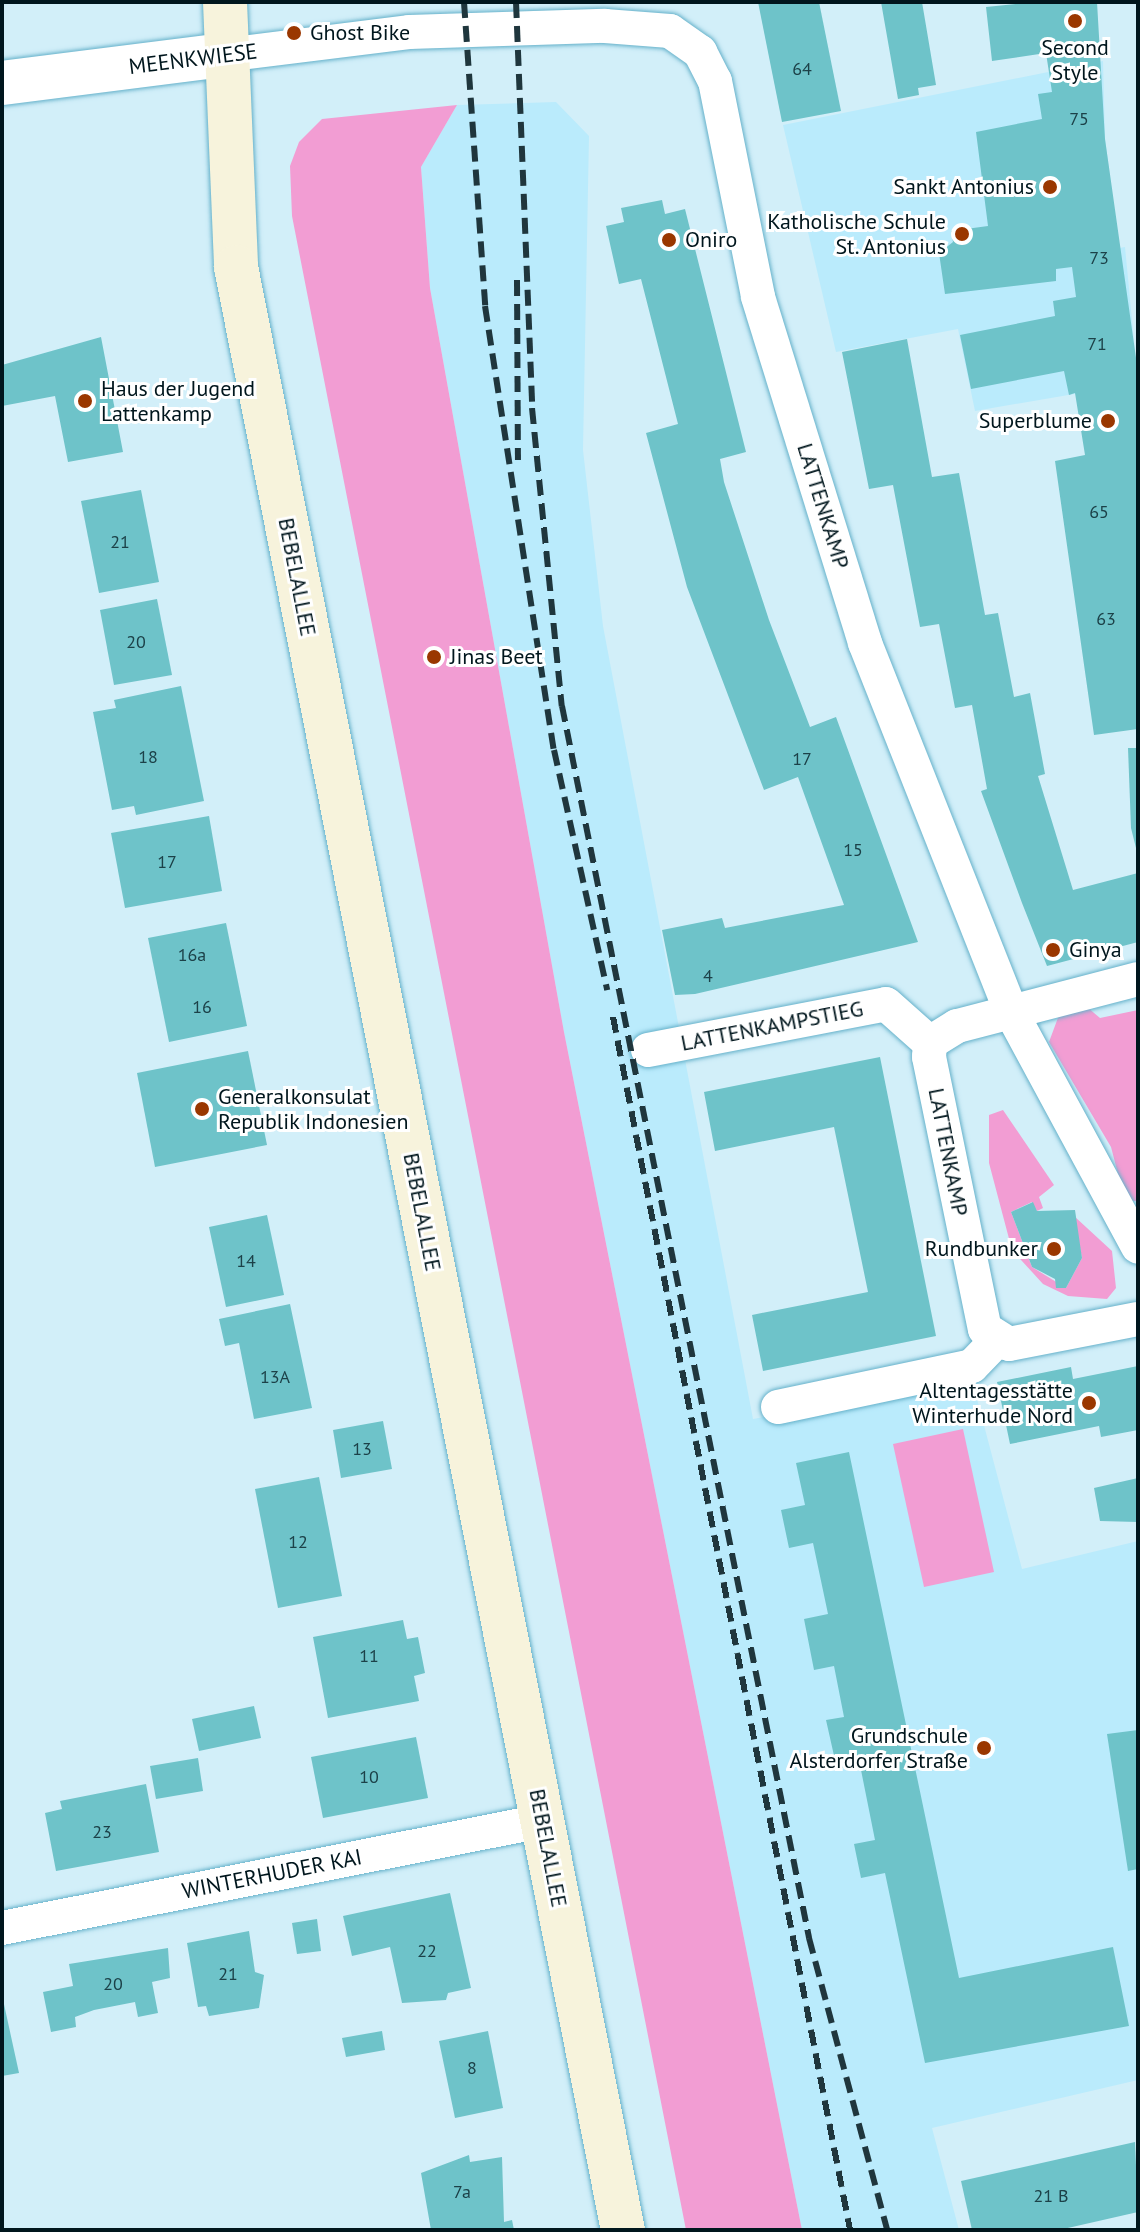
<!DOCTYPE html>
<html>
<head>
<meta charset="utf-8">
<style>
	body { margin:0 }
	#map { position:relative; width:1140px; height:2232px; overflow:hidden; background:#d2eff9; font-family:"PT Sans",sans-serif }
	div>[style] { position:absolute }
	.built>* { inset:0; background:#baebfc }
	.green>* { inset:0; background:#f29dd3 }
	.building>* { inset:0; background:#6ec3c9 }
	.roads { filter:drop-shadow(0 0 2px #65b1ca) drop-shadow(0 0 2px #65b1ca) }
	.minor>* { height:34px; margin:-17px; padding:0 17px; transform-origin:17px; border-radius:17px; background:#fff }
	.tertiary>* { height:44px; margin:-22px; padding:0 22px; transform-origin:22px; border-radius:22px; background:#fff }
	.secondary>* { height:44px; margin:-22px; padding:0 22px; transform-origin:22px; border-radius:22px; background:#f7f3dc }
	.rail>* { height:6px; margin-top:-3px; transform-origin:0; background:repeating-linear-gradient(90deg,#1f363d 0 16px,transparent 0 24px) }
	.dots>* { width:22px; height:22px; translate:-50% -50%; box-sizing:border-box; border:4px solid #fff; border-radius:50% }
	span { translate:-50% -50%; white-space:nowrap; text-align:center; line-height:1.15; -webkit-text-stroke:6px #fff; paint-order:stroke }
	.number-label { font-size:18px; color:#1c4148 }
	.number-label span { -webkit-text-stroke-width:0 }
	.poi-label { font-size:22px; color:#00161d }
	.left { translate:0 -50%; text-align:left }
	.right { translate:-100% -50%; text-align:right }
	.street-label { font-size:22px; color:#00161d }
	.frame { position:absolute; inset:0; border:4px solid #00161d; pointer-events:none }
</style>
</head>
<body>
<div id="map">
	<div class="built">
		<i style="clip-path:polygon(1103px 61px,1105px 139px,1119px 248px,1125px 247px,1138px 383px,975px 411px,958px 329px,836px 352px,783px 125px)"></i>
		<i style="clip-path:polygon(556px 102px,589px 136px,583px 450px,603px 626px,753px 1419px,972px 1380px,1022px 1569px,1138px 1541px,1138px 2080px,932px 2128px,959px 2230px,802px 2230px,564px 1032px,430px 288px,421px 167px,457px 105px)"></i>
	</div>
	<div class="green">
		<i style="clip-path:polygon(457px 105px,421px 167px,430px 288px,564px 1032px,802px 2230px,686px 2230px,292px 216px,290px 166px,299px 142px,322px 119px)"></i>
		<i style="clip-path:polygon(1081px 1002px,1100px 1018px,1138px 1010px,1138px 1201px,1125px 1201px,1111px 1147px,1049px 1042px,1059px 1015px)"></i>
		<i style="clip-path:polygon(1003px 1110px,1054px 1185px,1039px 1197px,1043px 1208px,1037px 1211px,1032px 1202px,1011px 1212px,1032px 1267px,1066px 1288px,1082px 1258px,1074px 1216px,1112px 1251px,1116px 1288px,1107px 1299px,1068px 1296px,1043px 1284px,1012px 1250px,989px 1163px,989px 1115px)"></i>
		<i style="clip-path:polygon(963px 1429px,994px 1572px,924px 1587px,893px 1444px)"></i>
	</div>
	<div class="building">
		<i style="clip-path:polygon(758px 2px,819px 2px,841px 111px,782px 122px)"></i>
		<i style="clip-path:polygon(881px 2px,922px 2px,936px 85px,918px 88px,919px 95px,898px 99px)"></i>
		<i style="clip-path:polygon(1036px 2px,1097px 2px,1105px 139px,1138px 372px,1138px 729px,1094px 735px,1055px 461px,1085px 455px,1075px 393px,1069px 395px,1064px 371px,971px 389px,960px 335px,1055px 316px,1053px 301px,1076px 297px,1072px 267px,1056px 269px,1056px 281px,945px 294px,939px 253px,953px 242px,951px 231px,988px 226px,976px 132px,1042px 119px,1038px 94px,1052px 92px,1046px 53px,992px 61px,986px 7px)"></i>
		<i style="clip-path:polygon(662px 200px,665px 214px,685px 209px,746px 452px,720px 459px,724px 482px,769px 620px,810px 727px,836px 717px,918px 942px,695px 994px,675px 995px,662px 930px,722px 918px,725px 928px,844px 905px,798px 777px,764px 790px,687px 587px,646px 433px,678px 424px,641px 279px,619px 284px,606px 226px,624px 222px,621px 208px)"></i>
		<i style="clip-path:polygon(101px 337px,123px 452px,68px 462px,55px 396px,2px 406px,2px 365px)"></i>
		<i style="clip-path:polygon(907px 339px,932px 477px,959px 473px,985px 615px,998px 613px,1014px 697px,1030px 693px,1045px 774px,1038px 776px,1073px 890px,1138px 873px,1138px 942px,1047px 966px,1022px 903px,981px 791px,987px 789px,972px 705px,955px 708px,939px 624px,920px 627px,893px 485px,869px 489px,842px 352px)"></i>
		<i style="clip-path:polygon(141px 490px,159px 582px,99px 593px,81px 501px)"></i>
		<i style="clip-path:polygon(157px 599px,172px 675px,114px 685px,100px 610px)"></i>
		<i style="clip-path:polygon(181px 686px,204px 801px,136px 815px,134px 806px,112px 810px,93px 712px,116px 708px,114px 700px)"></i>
		<i style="clip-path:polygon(1128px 748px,1138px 748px,1137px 852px,1131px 828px)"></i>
		<i style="clip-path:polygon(209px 816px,222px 891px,125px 908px,111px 833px)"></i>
		<i style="clip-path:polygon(226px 923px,247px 1026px,169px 1042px,148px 938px)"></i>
		<i style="clip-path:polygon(248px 1051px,267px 1145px,155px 1167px,137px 1073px)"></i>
		<i style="clip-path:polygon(880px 1057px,936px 1336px,763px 1371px,752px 1315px,868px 1292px,834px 1127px,715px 1151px,704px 1092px)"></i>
		<i style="clip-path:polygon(1033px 1202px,1037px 1211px,1075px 1210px,1082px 1258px,1066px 1288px,1056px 1288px,1055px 1279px,1032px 1267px,1011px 1212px)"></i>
		<i style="clip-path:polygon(267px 1215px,284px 1295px,226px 1307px,209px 1227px)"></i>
		<i style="clip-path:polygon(290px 1304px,312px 1408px,254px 1419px,239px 1343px,225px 1346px,219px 1319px)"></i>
		<i style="clip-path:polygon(1138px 1366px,1138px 1430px,1101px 1437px,1099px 1426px,1010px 1444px,997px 1382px,1071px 1367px,1073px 1379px)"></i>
		<i style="clip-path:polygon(383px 1421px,392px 1469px,341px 1478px,333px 1430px)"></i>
		<i style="clip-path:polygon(849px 1452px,959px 1978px,1113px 1947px,1129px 2026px,925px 2063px,885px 1873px,861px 1878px,854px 1844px,875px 1840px,860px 1765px,837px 1769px,826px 1720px,844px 1717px,834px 1666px,814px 1670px,804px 1619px,828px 1614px,813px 1543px,789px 1548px,781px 1510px,805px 1505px,796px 1463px)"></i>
		<i style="clip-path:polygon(319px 1477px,342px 1596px,278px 1608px,255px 1489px)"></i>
		<i style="clip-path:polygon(1138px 1478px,1138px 1522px,1100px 1521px,1094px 1488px)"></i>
		<i style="clip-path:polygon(403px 1620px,407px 1639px,418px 1637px,425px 1673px,414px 1676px,419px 1701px,328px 1718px,313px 1637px)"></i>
		<i style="clip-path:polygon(254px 1706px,261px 1738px,199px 1751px,192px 1719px)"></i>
		<i style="clip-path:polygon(1138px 1730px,1138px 1869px,1128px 1871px,1107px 1734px)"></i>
		<i style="clip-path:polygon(416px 1737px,428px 1798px,323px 1818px,311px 1757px)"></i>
		<i style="clip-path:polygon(198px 1758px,203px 1791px,156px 1799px,150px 1766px)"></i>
		<i style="clip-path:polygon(146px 1784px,159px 1852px,56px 1871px,45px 1813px,62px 1809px,60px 1801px)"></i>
		<i style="clip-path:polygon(450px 1893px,471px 1988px,448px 1993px,446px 2000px,402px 2003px,390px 1947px,352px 1956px,343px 1916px)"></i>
		<i style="clip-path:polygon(317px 1919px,321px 1951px,297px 1954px,292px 1923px)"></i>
		<i style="clip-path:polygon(249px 1931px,255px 1972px,264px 1975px,259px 2008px,209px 2016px,206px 2006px,198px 2007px,187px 1943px)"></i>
		<i style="clip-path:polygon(168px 1948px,170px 1978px,152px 1982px,158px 2013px,138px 2017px,135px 2002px,94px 2010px,75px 2017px,76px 2027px,51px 2032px,43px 1992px,73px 1986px,69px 1964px)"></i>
		<i style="clip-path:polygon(2px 1995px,19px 2073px,2px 2076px)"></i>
		<i style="clip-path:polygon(382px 2031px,385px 2050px,346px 2057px,342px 2038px)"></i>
		<i style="clip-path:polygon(488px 2031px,503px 2108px,455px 2118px,439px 2041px)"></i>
		<i style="clip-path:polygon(1135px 2142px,1138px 2212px,1059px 2230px,972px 2230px,961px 2181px)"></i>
		<i style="clip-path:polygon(469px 2155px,470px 2162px,502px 2157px,504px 2222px,512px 2220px,514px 2230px,431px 2230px,421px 2173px)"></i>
	</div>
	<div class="roads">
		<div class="minor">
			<i style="left:225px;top:55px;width:185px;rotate:-7.1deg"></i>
			<i style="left:409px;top:32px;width:196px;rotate:-1.8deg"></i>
			<i style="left:605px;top:26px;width:65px;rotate:4.4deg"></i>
			<i style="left:670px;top:31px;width:37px;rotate:35deg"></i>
			<i style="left:700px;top:52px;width:33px;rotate:63deg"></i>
			<i style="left:715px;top:81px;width:220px;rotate:78.7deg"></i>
			<i style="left:758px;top:297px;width:362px;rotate:72.8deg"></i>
			<i style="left:865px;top:643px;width:395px;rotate:68.4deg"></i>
			<i style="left:1010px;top:1010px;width:269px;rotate:61.6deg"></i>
			<i style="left:1138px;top:979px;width:187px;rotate:165.4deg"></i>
			<i style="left:957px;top:1026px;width:32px;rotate:148deg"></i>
			<i style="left:930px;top:1043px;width:14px;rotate:94deg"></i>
			<i style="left:929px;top:1057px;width:278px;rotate:78.4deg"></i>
			<i style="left:985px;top:1329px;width:28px;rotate:32deg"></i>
			<i style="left:1009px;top:1344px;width:131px;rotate:-11deg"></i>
			<i style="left:648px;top:1050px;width:242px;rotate:-10.9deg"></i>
			<i style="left:886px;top:1004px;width:59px;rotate:41.6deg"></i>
			<i style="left:778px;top:1407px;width:198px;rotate:-11.9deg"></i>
			<i style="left:972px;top:1366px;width:33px;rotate:-46deg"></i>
			<i style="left:2px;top:1928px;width:550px;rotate:-11.21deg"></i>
		</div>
		<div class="tertiary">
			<i style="left:2px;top:83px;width:225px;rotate:-7.2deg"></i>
		</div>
		<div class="secondary">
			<i style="left:225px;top:2px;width:265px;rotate:87.6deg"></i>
			<i style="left:236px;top:267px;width:2001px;rotate:78.85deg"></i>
		</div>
	</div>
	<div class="rail">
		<i style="left:464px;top:2px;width:305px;rotate:86deg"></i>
		<i style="left:485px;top:306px;width:449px;rotate:81.2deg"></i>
		<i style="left:554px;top:750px;width:246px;rotate:77.5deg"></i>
		<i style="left:516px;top:2px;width:406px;rotate:87.7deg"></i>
		<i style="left:532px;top:408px;width:300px;rotate:84.3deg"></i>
		<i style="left:562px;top:706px;width:1257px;rotate:78.66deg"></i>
		<i style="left:809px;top:1938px;width:302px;rotate:75deg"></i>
		<i style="left:517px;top:280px;width:180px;rotate:89.7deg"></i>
		<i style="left:613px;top:1017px;width:1236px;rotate:78.94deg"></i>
	</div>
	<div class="dots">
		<i style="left:1075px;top:21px;background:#9a3700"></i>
		<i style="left:294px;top:33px;background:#9a3700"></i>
		<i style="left:1050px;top:187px;background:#9a3700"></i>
		<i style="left:962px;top:234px;background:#9a3700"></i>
		<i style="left:669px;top:240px;background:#9a3700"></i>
		<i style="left:85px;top:401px;background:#9a3700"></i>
		<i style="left:1108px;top:421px;background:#9a3700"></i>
		<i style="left:434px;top:657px;background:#9a3700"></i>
		<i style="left:1053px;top:950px;background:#9a3700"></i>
		<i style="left:202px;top:1109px;background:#9a3700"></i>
		<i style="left:1054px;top:1249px;background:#9a3700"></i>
		<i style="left:1089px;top:1403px;background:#9a3700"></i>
		<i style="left:984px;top:1748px;background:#9a3700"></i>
	</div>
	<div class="number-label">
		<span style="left:802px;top:69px">64</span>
		<span style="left:1079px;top:119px">75</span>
		<span style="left:1099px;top:258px">73</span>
		<span style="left:1097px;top:344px">71</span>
		<span style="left:1099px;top:512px">65</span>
		<span style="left:120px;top:542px">21</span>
		<span style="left:1106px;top:619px">63</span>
		<span style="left:136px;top:642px">20</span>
		<span style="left:148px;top:757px">18</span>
		<span style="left:802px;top:759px">17</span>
		<span style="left:853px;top:850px">15</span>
		<span style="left:167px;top:862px">17</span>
		<span style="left:192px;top:955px">16a</span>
		<span style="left:708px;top:976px">4</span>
		<span style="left:202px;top:1007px">16</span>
		<span style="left:246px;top:1261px">14</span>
		<span style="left:275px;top:1377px">13A</span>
		<span style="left:362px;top:1449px">13</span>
		<span style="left:298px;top:1542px">12</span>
		<span style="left:369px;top:1656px">11</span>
		<span style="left:369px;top:1777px">10</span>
		<span style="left:102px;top:1832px">23</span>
		<span style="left:427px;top:1951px">22</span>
		<span style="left:228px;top:1974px">21</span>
		<span style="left:113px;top:1984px">20</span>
		<span style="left:472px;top:2068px">8</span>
		<span style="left:462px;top:2192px">7a</span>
		<span style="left:1051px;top:2196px">21 B</span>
	</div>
	<div class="poi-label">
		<span class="left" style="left:310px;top:33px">Ghost Bike</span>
		<span style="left:1075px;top:60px">Second<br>Style</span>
		<span class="right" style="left:1034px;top:187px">Sankt Antonius</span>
		<span class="right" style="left:946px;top:234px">Katholische Schule<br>St. Antonius</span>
		<span class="left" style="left:685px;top:240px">Oniro</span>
		<span class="left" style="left:101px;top:401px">Haus der Jugend<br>Lattenkamp</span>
		<span class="right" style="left:1092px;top:421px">Superblume</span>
		<span class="left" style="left:450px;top:657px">Jinas Beet</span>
		<span class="left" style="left:1069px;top:950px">Ginya</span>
		<span class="left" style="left:218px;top:1109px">Generalkonsulat<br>Republik Indonesien</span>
		<span class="right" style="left:1038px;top:1249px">Rundbunker</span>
		<span class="right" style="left:1073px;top:1403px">Altentagesstätte<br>Winterhude Nord</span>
		<span class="right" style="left:968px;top:1748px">Grundschule<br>Alsterdorfer Straße</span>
	</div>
	<div class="street-label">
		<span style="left:193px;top:59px;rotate:-7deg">MEENKWIESE</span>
		<span style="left:823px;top:506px;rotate:73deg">LATTENKAMP</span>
		<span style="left:297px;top:577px;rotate:79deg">BEBELALLEE</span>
		<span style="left:772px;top:1026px;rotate:-11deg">LATTENKAMPSTIEG</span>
		<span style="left:948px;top:1152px;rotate:79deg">LATTENKAMP</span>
		<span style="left:422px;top:1212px;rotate:79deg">BEBELALLEE</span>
		<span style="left:548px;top:1848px;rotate:79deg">BEBELALLEE</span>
		<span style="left:272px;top:1874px;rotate:-11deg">WINTERHUDER KAI</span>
	</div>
	<div class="frame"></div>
</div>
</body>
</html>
